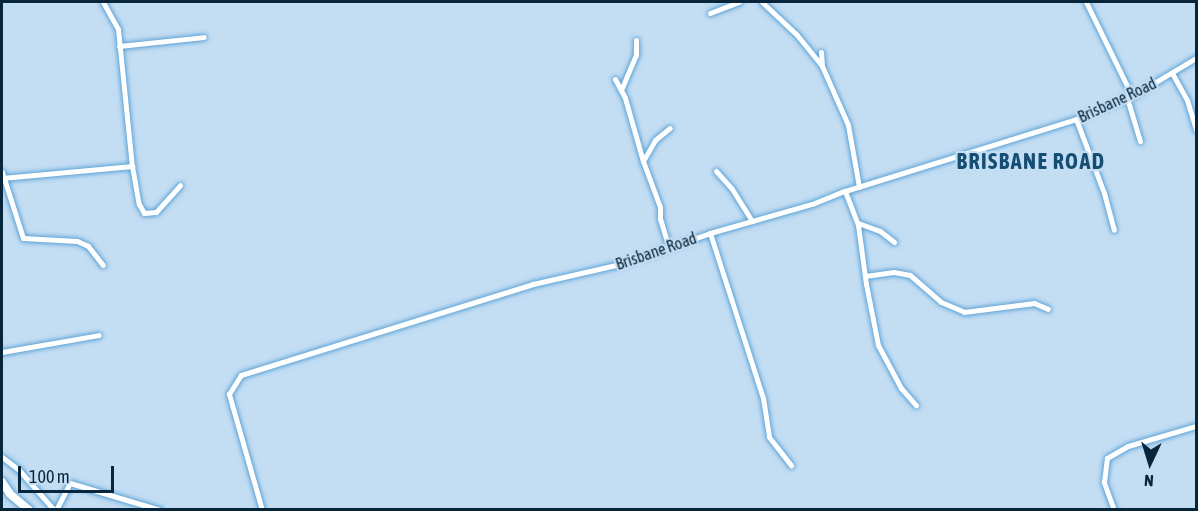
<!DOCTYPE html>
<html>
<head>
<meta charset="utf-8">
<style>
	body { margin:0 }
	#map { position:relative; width:1198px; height:511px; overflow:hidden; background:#c3ddf3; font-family:"Asap Condensed",sans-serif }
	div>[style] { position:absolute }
	.roads { filter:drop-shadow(0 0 2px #5ea4d7) drop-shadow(0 0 2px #5ea4d7) }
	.minor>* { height:5px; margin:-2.5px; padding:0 2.5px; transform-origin:2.5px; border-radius:2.5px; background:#fff }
	.trunk>* { height:8px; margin:-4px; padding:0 4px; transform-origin:4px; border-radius:4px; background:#fff }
	span { translate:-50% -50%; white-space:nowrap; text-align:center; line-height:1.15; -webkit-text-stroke:4.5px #c3ddf3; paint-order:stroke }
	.street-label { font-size:16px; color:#08263b }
	.district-label { font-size:22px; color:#164d72; font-weight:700; letter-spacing:1.5px }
	.frame { position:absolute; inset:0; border:3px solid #08263b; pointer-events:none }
	.north { position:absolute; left:1120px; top:433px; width:60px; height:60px; -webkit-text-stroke:4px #c3ddf3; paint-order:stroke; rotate:184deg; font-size:16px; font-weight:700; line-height:24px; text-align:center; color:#08263b }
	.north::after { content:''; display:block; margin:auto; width:21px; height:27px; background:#08263b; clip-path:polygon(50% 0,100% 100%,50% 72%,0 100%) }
	.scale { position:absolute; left:18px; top:466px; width:96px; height:27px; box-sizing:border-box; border:3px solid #08263b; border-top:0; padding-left:8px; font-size:18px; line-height:21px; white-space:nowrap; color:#08263b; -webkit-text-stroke:4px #c3ddf3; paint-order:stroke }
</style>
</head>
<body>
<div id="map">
	<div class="roads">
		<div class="minor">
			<i style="left:103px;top:2px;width:31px;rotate:61deg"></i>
			<i style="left:118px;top:29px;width:138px;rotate:84.2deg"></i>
			<i style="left:132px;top:166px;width:39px;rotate:80deg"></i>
			<i style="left:139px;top:204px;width:10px;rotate:61deg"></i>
			<i style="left:144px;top:213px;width:12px;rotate:-5deg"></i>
			<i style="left:156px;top:212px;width:36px;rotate:-48deg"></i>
			<i style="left:762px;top:2px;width:48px;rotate:43.3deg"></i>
			<i style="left:797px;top:35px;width:38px;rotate:51deg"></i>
			<i style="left:1086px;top:2px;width:105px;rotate:63.9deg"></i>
			<i style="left:710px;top:13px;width:31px;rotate:-21deg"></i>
			<i style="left:119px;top:46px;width:85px;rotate:-6deg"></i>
			<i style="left:821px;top:52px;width:14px;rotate:86deg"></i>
			<i style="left:822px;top:66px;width:64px;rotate:66.2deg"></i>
			<i style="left:848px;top:125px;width:63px;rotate:79.9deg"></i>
			<i style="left:1172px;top:73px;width:31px;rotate:61deg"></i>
			<i style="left:1187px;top:100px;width:31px;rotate:73deg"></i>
			<i style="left:615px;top:79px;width:21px;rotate:62deg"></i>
			<i style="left:625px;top:98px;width:66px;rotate:74.1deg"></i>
			<i style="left:621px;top:90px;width:38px;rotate:-67deg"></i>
			<i style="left:636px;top:55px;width:15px;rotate:-90deg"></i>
			<i style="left:1127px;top:98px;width:45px;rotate:73.2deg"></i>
			<i style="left:1076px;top:119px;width:79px;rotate:69.3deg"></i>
			<i style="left:1104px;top:193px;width:38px;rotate:75deg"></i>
			<i style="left:716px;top:171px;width:24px;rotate:48deg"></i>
			<i style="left:732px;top:189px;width:38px;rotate:58deg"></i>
			<i style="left:2px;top:172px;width:69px;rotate:72.3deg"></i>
			<i style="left:23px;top:238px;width:54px;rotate:3.2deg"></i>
			<i style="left:77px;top:241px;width:12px;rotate:24deg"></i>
			<i style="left:88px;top:246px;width:24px;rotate:52deg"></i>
			<i style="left:2px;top:178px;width:131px;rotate:-5.3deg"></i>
			<i style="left:845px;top:191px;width:36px;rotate:69deg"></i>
			<i style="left:858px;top:225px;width:60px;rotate:82.3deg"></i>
			<i style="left:866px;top:284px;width:62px;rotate:78.9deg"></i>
			<i style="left:878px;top:345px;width:49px;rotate:61.9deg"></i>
			<i style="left:901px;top:388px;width:23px;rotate:49deg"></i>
			<i style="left:858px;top:223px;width:23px;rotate:20deg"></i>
			<i style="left:880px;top:231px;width:18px;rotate:38deg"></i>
			<i style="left:710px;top:233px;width:173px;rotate:72.2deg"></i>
			<i style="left:763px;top:398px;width:39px;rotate:81deg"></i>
			<i style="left:769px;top:437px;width:36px;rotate:52deg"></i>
			<i style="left:669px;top:248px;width:30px;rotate:-107deg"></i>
			<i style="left:660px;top:219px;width:12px;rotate:-90deg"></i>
			<i style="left:660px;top:207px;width:49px;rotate:-110.3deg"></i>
			<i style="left:643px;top:161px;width:24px;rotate:-60deg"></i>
			<i style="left:655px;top:140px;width:19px;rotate:-39deg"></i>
			<i style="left:865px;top:276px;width:29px;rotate:-8deg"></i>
			<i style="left:894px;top:272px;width:16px;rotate:11deg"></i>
			<i style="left:910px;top:275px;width:41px;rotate:41.1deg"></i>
			<i style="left:941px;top:302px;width:25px;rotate:23deg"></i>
			<i style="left:964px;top:312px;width:71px;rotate:-7.3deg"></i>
			<i style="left:1034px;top:303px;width:15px;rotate:23deg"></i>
			<i style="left:2px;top:352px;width:98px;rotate:-9.9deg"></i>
			<i style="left:2px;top:457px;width:21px;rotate:37deg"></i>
			<i style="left:19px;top:470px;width:53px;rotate:48.8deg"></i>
			<i style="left:56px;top:510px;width:30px;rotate:-63deg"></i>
			<i style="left:70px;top:483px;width:94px;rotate:16.7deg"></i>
			<i style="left:262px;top:510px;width:121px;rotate:-105.9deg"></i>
			<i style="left:229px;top:394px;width:22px;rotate:-58deg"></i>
			<i style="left:241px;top:375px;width:306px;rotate:-17.3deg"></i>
			<i style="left:533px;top:284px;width:94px;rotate:-12.9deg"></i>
			<i style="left:625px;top:263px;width:90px;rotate:-19.4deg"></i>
			<i style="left:710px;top:233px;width:106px;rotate:-15.9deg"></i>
			<i style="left:812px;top:204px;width:35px;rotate:-22deg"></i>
			<i style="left:845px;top:191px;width:242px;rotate:-17.3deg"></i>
			<i style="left:1076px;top:119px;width:61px;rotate:-22.3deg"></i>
			<i style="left:1132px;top:96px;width:74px;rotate:-30.7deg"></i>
			<i style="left:1114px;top:510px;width:30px;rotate:-110deg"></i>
			<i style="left:1104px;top:482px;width:24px;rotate:-83deg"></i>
			<i style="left:1107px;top:458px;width:24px;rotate:-30deg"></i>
			<i style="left:1128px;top:446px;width:71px;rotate:-16.4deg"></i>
		</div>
		<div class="trunk">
			<i style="left:2px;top:482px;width:14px;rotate:56deg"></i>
			<i style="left:10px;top:494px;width:25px;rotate:40deg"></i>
		</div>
	</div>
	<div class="street-label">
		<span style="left:1117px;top:100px;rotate:-25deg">Brisbane Road</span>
		<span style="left:656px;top:251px;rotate:-19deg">Brisbane Road</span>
	</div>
	<div class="district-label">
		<span style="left:1031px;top:162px">BRISBANE ROAD</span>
	</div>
	<div class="frame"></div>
	<div class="north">N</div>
	<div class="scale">100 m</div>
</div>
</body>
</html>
